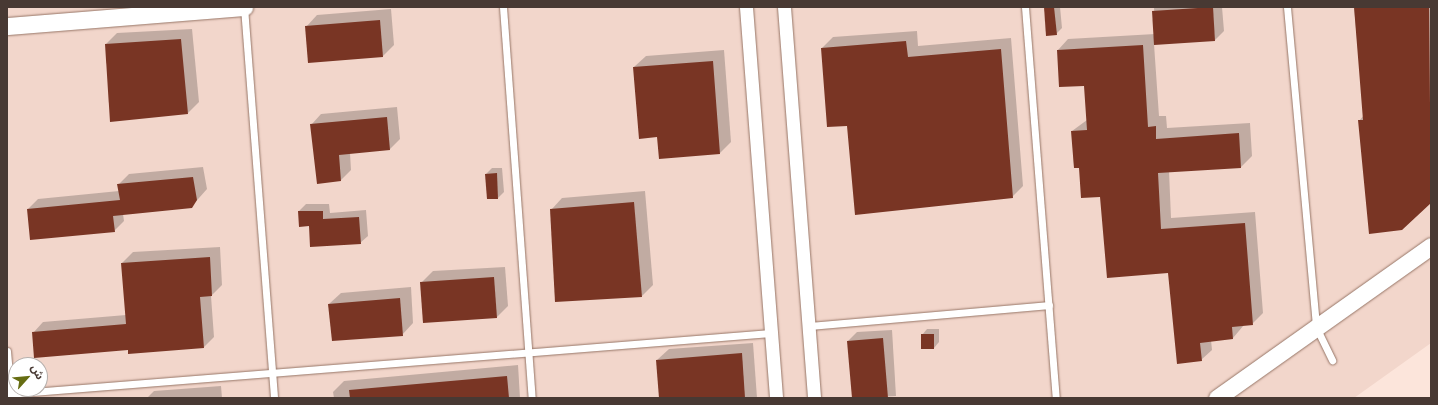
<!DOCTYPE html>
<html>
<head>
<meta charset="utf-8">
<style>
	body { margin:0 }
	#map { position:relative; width:1438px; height:405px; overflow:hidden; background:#fce5db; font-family:"Exo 2","Noto Sans Arabic",sans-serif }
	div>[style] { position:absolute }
	.built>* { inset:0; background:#f2d6cb }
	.shadow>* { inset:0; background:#0003 }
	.building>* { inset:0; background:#793524 }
	.roads { filter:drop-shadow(0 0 1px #977667) drop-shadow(0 0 1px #977667) }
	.service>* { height:7px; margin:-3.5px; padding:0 3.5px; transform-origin:3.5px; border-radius:3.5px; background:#fff }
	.minor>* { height:13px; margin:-6.5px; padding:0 6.5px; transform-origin:6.5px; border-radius:6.5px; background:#fff }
	.tertiary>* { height:17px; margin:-8.5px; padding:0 8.5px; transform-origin:8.5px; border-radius:8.5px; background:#fff }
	span { translate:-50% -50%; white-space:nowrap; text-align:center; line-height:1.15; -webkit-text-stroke:4px #fff; paint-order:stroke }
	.frame { position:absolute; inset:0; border:8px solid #483933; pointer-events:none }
	.north { position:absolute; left:8px; top:357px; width:40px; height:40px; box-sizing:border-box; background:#fff; border:1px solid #b6b0ad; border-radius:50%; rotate:63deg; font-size:11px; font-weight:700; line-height:16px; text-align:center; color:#483933 }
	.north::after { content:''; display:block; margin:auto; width:14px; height:18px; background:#666d12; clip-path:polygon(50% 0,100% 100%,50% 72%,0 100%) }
</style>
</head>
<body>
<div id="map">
	<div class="built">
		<i style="clip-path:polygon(evenodd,7px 7px,1431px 7px,1431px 343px,1354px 398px,7px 398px,7px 7px,16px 365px,40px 365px,40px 389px,16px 389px,16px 365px)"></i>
	</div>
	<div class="shadow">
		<i style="clip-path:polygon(1045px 7px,1060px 7px,1062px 28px,1056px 34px)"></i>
		<i style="clip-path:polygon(1154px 7px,1222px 7px,1224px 31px,1215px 40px,1154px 44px,1159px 116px,1166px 116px,1167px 128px,1250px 123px,1252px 156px,1241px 167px,1169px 171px,1171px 218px,1255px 212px,1263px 313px,1252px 324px,1244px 325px,1233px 338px,1211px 340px,1212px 350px,1201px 360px,1169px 272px,1080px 167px,1074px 167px,1072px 131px,1087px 120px,1085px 85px,1058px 50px,1068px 39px,1155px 34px)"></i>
		<i style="clip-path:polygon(1354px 7px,1431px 7px,1431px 201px,1401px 229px,1359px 121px,1364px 115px)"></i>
		<i style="clip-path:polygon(391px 9px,394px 45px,383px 56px,309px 62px,306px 27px,317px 15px)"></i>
		<i style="clip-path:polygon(192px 29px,199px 102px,188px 113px,106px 44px,117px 33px)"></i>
		<i style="clip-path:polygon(917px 31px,918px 46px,1011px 38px,1023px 186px,1012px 197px,848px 125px,822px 48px,833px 37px)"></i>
		<i style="clip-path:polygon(724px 50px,731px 142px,720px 153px,658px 136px,634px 67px,646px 56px)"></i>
		<i style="clip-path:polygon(397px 107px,400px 139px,390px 149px,350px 153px,351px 170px,341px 180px,311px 125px,321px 114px)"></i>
		<i style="clip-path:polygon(203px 167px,207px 189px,191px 207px,123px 214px,124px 221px,114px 231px,28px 209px,38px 199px,119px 191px,119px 184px,129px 174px)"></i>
		<i style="clip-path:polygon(492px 168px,502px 168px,504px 192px,498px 198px,486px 174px)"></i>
		<i style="clip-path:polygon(645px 191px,653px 285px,642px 296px,551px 210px,562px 198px)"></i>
		<i style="clip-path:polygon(306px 204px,329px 204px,330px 213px,366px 210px,368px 236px,360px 243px,310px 225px,300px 226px,299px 211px)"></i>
		<i style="clip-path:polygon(220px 247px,222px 285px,211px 296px,214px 337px,204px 347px,128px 349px,33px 333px,43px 322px,126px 315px,122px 263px,133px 252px)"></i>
		<i style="clip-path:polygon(505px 267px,508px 306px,497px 317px,421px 283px,433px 271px)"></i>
		<i style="clip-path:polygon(411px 287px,413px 323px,402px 335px,329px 304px,341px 293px)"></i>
		<i style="clip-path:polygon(927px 329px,939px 329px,939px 342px,934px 348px,922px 335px)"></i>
		<i style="clip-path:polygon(892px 330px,896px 396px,853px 398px,848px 341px,857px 332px)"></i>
		<i style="clip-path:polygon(753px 343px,757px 398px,660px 398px,657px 360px,669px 349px)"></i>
		<i style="clip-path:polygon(518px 365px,520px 398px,334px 398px,333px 392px,344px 381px)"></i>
		<i style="clip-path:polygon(221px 386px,222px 398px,147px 398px,154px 391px)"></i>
	</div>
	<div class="building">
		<i style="clip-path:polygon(1044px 7px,1054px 7px,1057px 35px,1046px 36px)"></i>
		<i style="clip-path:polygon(1213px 7px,1215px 41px,1154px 45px,1152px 11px)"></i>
		<i style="clip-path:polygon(1354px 7px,1429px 7px,1431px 203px,1402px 230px,1369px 234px,1358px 120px,1363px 120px)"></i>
		<i style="clip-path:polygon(380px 20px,383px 57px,308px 63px,305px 26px)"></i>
		<i style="clip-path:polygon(181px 39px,188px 114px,110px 122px,105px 44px)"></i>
		<i style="clip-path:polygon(906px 41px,908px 57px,1001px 49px,1013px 198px,855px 215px,847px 126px,827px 127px,821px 48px)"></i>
		<i style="clip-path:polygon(1143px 45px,1148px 127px,1156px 126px,1156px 139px,1239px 133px,1241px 168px,1158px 173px,1161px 229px,1245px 223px,1253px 325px,1232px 327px,1233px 339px,1200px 343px,1202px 361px,1177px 364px,1168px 273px,1107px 278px,1100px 197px,1081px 198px,1079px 168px,1074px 168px,1071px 131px,1087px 130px,1084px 86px,1059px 87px,1057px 50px)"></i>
		<i style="clip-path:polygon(713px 61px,720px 154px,659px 159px,657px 137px,639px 139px,633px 67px)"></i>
		<i style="clip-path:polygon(387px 117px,390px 150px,339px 155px,341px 181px,317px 184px,310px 124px)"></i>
		<i style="clip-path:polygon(497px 173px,498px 199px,487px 199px,485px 174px)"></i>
		<i style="clip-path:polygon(193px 177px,197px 200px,192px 208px,113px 216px,115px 232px,30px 240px,27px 209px,120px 200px,117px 184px)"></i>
		<i style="clip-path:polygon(634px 202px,642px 297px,555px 302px,550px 209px)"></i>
		<i style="clip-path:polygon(298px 211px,323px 211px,323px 219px,359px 217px,361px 244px,310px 247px,309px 226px,299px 227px)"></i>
		<i style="clip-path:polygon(210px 257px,212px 296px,200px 297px,204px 348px,128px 354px,128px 350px,34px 358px,32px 332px,126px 324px,121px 263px)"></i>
		<i style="clip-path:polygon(494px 277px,497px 318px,423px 323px,420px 282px)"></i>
		<i style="clip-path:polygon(400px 298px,403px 336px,332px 341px,328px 304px)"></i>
		<i style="clip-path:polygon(921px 334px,934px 334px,934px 349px,921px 349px)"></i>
		<i style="clip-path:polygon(883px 338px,888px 398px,852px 398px,847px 341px)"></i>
		<i style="clip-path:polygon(742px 353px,745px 398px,659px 398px,656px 360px)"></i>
		<i style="clip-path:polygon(507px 376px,509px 398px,350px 398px,349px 390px)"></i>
	</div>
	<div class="roads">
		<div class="service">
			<i style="left:244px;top:7px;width:392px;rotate:85.6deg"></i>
			<i style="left:503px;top:7px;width:392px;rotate:85.8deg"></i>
			<i style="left:1025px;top:7px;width:392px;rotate:85.5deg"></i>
			<i style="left:1287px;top:7px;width:321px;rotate:84.8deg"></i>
			<i style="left:1316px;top:327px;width:37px;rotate:64deg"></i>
			<i style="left:810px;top:326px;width:240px;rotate:-5deg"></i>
			<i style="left:7px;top:351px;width:47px;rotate:85.1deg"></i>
			<i style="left:7px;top:394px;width:766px;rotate:-4.56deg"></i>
		</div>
		<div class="minor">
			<i style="left:746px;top:7px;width:392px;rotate:85.6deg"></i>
			<i style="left:784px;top:7px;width:392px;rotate:85.6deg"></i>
		</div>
		<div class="tertiary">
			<i style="left:7px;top:26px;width:238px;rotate:-4.6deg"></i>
			<i style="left:1217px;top:398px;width:262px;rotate:-35.4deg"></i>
		</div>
	</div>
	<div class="frame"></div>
	<div class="north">ش</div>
</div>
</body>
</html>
